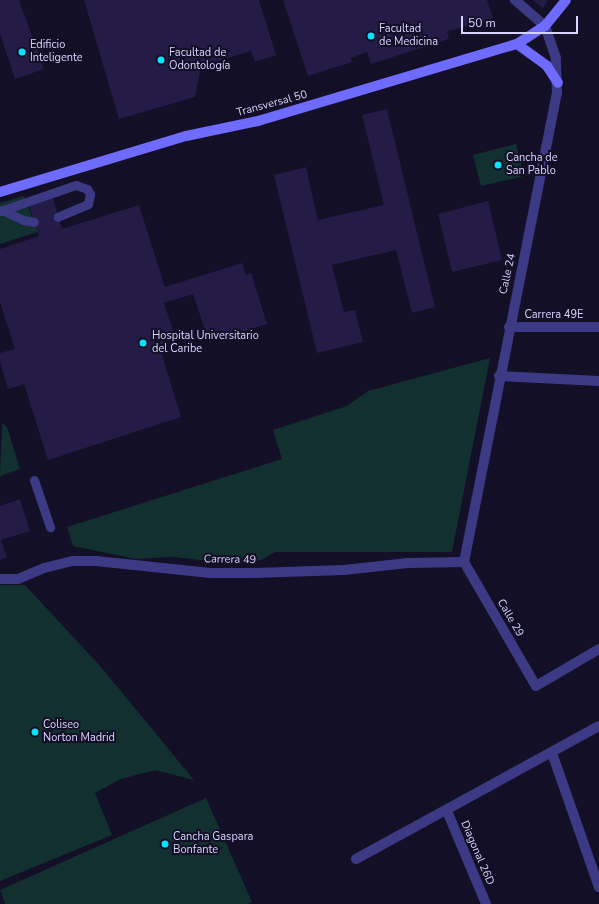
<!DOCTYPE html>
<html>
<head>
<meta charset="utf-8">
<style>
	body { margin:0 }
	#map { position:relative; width:599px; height:904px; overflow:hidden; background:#130f26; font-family:"Nunito Sans",sans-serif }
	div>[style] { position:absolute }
	.green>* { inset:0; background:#12302f }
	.building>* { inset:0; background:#241b47 }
	.lane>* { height:9px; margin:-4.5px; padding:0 4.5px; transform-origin:4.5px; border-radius:4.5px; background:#3d3a85 }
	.street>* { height:10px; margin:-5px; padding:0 5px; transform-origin:5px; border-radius:5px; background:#3d3a85 }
	.secondary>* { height:10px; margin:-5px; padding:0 5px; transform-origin:5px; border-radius:5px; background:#6f6bff }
	.dots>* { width:11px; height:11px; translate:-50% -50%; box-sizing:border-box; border:2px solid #130f26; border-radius:50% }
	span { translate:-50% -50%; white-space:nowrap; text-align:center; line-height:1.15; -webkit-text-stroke:4px #130f26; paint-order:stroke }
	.poi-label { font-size:11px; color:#d9d4ff }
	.left { translate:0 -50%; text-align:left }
	.street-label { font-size:11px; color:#d9d4ff }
	.scale { position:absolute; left:461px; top:16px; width:117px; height:18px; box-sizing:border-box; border:2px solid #d9d4ff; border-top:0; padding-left:5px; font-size:12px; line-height:14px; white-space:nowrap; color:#d9d4ff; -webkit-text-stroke:3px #130f26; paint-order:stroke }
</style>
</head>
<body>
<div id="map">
	<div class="green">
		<i style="clip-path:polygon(516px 144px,524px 176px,481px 186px,473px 155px)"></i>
		<i style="clip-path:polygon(24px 196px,38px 232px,0 244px,0 203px)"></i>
		<i style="clip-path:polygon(490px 358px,452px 552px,275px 552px,261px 560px,236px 564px,173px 557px,136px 559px,73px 546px,67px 527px,282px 459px,273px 430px,347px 406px,368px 391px)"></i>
		<i style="clip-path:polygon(2px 423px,7px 427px,20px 469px,0 476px)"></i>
		<i style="clip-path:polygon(0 585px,25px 585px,101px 667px,194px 780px,155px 770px,121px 779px,95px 793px,112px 835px,0 881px)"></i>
		<i style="clip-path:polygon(206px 798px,252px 902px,247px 904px,5px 904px,0 890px)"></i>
	</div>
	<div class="building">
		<i style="clip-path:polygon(0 0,19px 0,44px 69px,15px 79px,0 34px)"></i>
		<i style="clip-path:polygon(84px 0,259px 0,276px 55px,255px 62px,251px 51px,201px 66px,195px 97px,119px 119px)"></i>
		<i style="clip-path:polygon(283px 0,487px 0,493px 18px,447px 32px,449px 39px,371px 64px,367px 52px,351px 58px,352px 62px,308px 76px)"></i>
		<i style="clip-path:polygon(533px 0,548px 0,543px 8px)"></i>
		<i style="clip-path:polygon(387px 109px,435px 307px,412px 313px,396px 250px,332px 265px,344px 312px,355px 310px,363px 342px,317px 353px,274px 175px,306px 167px,318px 220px,384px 205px,362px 115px)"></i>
		<i style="clip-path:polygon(53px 198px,62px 229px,139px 205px,165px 287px,242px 263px,246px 275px,251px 273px,267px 324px,209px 342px,193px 294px,164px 303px,176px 339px,159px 345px,181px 417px,48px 460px,24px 384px,8px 389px,0 362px,0 353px,15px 349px,0 302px,0 249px,39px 236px,29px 206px)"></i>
		<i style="clip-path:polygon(488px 201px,502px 260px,452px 272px,438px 214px)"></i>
		<i style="clip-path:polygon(20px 499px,30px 531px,1px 540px,7px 557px,0 560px,0 506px)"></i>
	</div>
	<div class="lane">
		<i style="left:2px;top:210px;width:23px;rotate:25deg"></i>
		<i style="left:23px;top:220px;width:11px;rotate:10deg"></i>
		<i style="left:0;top:211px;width:80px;rotate:-18.9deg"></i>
		<i style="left:76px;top:185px;width:12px;rotate:20deg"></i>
		<i style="left:87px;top:189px;width:6px;rotate:59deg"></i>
		<i style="left:90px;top:194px;width:10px;rotate:101deg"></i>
		<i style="left:88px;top:204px;width:33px;rotate:157deg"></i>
		<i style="left:34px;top:480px;width:50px;rotate:71.2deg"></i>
	</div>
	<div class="street">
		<i style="left:509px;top:327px;width:90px"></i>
		<i style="left:499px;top:376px;width:100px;rotate:2.9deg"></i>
		<i style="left:464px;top:562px;width:478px;rotate:-78.8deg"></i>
		<i style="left:557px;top:93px;width:35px;rotate:-92deg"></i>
		<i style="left:556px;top:58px;width:34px;rotate:-109deg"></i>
		<i style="left:545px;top:26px;width:40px;rotate:-139deg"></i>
		<i style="left:464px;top:562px;width:143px;rotate:59.9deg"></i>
		<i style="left:536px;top:686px;width:73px;rotate:-30.4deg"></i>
		<i style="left:0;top:579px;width:18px"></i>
		<i style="left:18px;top:579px;width:28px;rotate:-23deg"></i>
		<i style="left:44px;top:568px;width:30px;rotate:-14deg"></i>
		<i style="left:73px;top:561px;width:23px"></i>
		<i style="left:96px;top:561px;width:115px;rotate:6deg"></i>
		<i style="left:210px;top:573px;width:41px"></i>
		<i style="left:251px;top:573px;width:93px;rotate:-1.8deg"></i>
		<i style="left:344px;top:570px;width:64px;rotate:-6.2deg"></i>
		<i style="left:408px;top:563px;width:56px;rotate:-1deg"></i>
		<i style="left:552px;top:753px;width:142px;rotate:70.7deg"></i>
		<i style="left:447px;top:811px;width:101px;rotate:67.2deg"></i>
		<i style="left:356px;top:859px;width:277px;rotate:-28.7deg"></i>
	</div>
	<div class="secondary">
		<i style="left:517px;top:44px;width:37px;rotate:36deg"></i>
		<i style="left:547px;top:66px;width:20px;rotate:57deg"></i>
		<i style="left:0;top:192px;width:194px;rotate:-16.8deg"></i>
		<i style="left:186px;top:136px;width:74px;rotate:-11.8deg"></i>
		<i style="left:258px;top:121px;width:270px;rotate:-16.6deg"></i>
		<i style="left:517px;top:44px;width:33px;rotate:-33deg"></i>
		<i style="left:545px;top:26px;width:33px;rotate:-51deg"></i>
	</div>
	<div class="dots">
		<i style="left:371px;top:36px;background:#00e5ff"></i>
		<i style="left:22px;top:52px;background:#00e5ff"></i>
		<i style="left:161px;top:60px;background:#00e5ff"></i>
		<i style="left:498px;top:165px;background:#00e5ff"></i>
		<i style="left:143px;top:343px;background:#00e5ff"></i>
		<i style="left:35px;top:732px;background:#00e5ff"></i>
		<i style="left:165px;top:844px;background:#00e5ff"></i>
	</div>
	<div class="poi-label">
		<span class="left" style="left:379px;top:36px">Facultad<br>de Medicina</span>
		<span class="left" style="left:30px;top:52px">Edificio<br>Inteligente</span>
		<span class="left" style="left:169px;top:60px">Facultad de<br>Odontología</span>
		<span class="left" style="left:506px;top:165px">Cancha de<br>San Pablo</span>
		<span class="left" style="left:152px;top:343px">Hospital Universitario<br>del Caribe</span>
		<span class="left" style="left:43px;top:732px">Coliseo<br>Norton Madrid</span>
		<span class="left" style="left:173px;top:844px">Cancha Gaspara<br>Bonfante</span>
	</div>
	<div class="street-label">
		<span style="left:272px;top:104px;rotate:-15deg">Transversal 50</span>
		<span style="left:508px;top:274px;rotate:-78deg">Calle 24</span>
		<span style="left:554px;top:315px">Carrera 49E</span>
		<span style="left:230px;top:560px;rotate:1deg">Carrera 49</span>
		<span style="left:510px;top:618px;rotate:60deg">Calle 29</span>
		<span style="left:477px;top:853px;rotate:67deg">Diagonal 26D</span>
	</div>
	<div class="scale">50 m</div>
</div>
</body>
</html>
